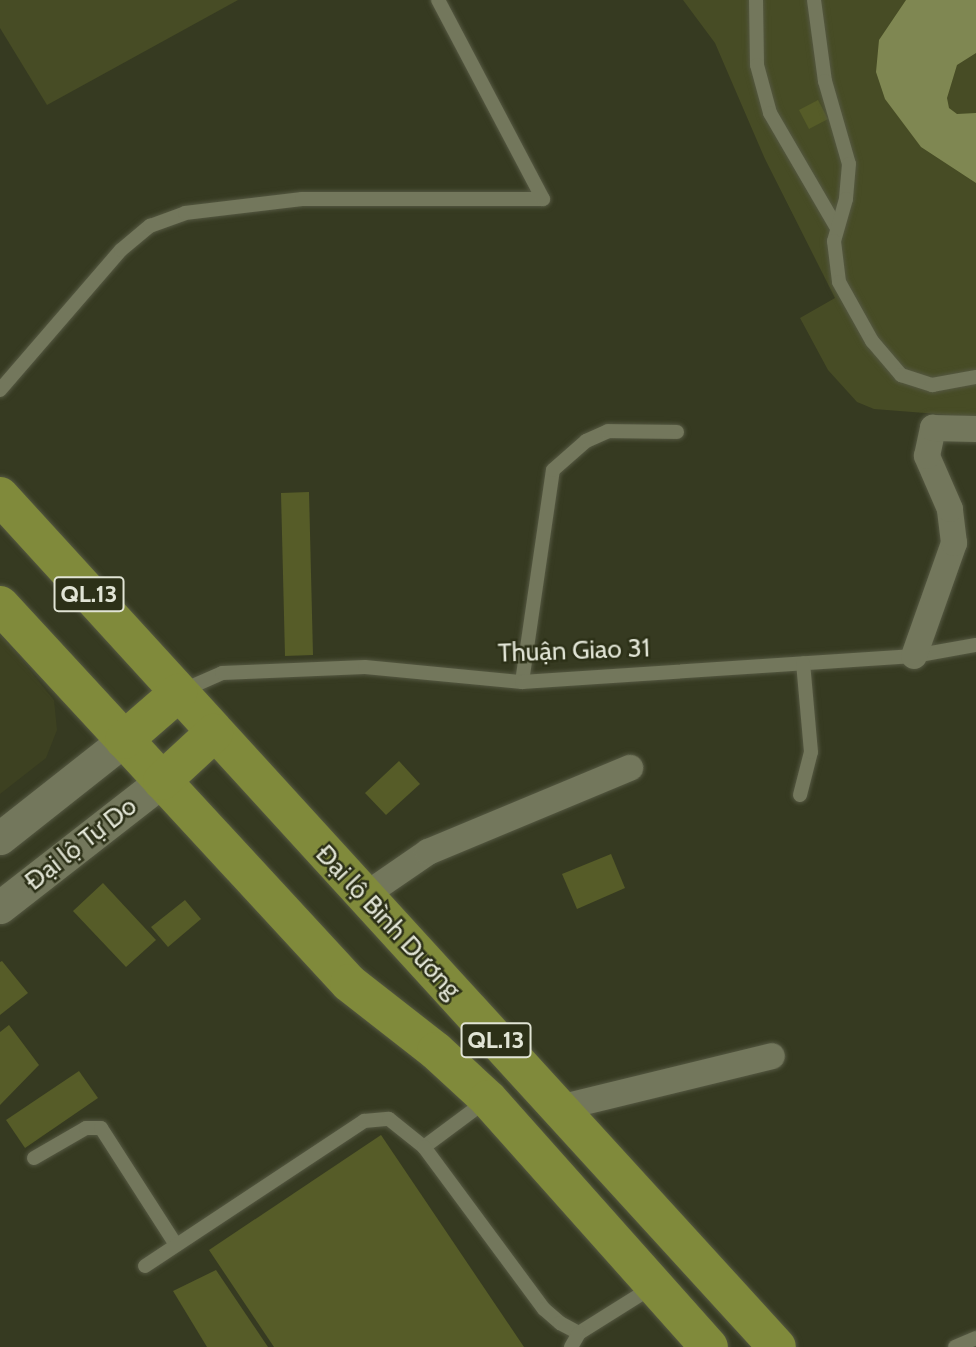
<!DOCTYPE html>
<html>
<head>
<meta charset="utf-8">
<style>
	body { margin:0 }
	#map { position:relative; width:976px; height:1347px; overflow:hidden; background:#363a21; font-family:Cabin,sans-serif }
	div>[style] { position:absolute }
	.built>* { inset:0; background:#3d4121 }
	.green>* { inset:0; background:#474c25 }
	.water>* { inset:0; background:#7f8752 }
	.building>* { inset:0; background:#565c28 }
	.roads { filter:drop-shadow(0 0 2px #555842) drop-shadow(0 0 2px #555842) }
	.service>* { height:14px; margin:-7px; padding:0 7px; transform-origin:7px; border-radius:7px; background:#73775c }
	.minor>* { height:26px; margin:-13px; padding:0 13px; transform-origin:13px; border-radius:13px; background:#73775c }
	.tertiary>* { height:33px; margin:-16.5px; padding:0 16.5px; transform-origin:16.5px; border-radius:16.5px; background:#73775c }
	.trunk>* { height:38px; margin:-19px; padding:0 19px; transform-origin:19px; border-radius:19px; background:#808a3b }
	span { translate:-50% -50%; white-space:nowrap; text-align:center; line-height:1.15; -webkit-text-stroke:5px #2c3017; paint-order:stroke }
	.shield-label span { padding:2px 5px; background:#2c3017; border:2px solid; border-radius:5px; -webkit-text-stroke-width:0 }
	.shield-label { font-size:24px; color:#e1e4d5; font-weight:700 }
	.street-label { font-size:26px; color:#e1e4d5 }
</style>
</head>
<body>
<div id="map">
	<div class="built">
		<i style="clip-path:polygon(0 634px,54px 700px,57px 730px,46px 758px,0 794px)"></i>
	</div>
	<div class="green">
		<i style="clip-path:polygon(0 0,238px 0,47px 105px,0 28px)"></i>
		<i style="clip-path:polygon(683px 0,976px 0,976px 417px,874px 409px,857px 402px,828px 370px,800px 318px,835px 298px,765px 159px,715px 43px)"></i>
	</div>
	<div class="water">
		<i style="clip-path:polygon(906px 0,976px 0,976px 53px,957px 65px,947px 98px,949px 108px,957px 114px,976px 113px,976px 183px,921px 147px,885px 99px,876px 72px,879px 40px)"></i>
	</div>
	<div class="building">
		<i style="clip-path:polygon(818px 100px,828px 119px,809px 129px,799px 110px)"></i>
		<i style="clip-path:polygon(309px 492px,313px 655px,285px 656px,281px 493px)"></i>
		<i style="clip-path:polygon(399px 761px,420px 784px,386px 815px,365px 793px)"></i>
		<i style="clip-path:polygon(611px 854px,625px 888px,577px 909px,562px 874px)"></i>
		<i style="clip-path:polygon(103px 883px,156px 940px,126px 967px,73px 911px)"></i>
		<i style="clip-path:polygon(185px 900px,201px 919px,168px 947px,151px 927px)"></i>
		<i style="clip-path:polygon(2px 961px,28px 993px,0 1015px,0 962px)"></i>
		<i style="clip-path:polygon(9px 1025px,39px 1065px,0 1105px,0 1032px)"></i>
		<i style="clip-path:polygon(79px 1071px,98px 1098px,25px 1148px,6px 1120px)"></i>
		<i style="clip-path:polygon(381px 1135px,524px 1347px,274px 1347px,209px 1250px)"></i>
		<i style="clip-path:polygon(216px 1270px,268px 1347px,207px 1347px,173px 1291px)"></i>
	</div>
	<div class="roads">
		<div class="service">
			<i style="left:756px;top:0;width:65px;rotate:89.1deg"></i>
			<i style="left:757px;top:65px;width:50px;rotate:74.8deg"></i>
			<i style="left:770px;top:113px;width:133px;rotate:59.8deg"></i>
			<i style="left:814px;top:0;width:82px;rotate:82.3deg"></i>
			<i style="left:825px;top:81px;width:86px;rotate:73.9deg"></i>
			<i style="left:849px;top:164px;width:35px;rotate:95deg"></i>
			<i style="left:846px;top:199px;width:44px;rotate:105.9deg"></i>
			<i style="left:834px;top:241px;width:41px;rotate:83deg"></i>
			<i style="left:839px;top:282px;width:68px;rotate:60.8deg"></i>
			<i style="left:872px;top:341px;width:45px;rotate:49.5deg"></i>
			<i style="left:901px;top:375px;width:33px;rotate:18deg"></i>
			<i style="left:932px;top:385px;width:45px;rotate:-10.3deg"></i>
			<i style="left:0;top:390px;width:185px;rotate:-49.2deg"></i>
			<i style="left:121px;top:250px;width:38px;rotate:-40deg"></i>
			<i style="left:150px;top:226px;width:37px;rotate:-20deg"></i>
			<i style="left:185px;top:213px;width:118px;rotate:-6.8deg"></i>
			<i style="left:302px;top:199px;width:241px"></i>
			<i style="left:543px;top:199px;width:225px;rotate:-117.8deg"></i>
			<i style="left:522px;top:682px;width:214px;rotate:-81.7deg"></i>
			<i style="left:553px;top:470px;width:44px;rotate:-41.3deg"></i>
			<i style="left:586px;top:441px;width:24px;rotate:-24deg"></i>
			<i style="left:608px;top:431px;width:69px;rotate:0.8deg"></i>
			<i style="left:179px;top:692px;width:47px;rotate:-23.8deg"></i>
			<i style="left:222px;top:673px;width:143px;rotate:-2.4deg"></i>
			<i style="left:365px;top:667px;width:158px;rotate:5.5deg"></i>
			<i style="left:522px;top:682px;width:393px;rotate:-3.8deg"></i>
			<i style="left:914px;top:656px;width:63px;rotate:-10.1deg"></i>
			<i style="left:800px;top:795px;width:44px;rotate:-75.7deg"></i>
			<i style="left:811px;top:752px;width:89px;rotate:-95.1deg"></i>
			<i style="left:424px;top:1147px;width:79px;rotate:-36.7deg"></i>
			<i style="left:34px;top:1158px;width:60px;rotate:-30deg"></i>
			<i style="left:86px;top:1128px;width:15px"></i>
			<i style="left:101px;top:1128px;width:139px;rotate:57.3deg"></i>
			<i style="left:145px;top:1266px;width:263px;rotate:-33.5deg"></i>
			<i style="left:364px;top:1121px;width:25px;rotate:-5deg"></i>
			<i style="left:389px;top:1119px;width:45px;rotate:38.7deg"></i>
			<i style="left:424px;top:1147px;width:202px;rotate:53.5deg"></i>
			<i style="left:544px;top:1309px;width:21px;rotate:41deg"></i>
			<i style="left:560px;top:1323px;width:21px;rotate:28deg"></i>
			<i style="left:579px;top:1333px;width:89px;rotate:-32.1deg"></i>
			<i style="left:571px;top:1347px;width:16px;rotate:-60deg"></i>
			<i style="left:955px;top:1347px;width:23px;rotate:-23deg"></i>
		</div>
		<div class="minor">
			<i style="left:914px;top:656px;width:120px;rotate:-70.5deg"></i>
			<i style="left:954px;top:543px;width:34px;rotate:-97deg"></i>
			<i style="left:950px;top:509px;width:58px;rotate:-113.5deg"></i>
			<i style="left:927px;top:456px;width:29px;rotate:-78deg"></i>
			<i style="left:933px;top:428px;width:43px;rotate:1.3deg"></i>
			<i style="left:364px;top:896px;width:78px;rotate:-34.5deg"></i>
			<i style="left:428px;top:852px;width:219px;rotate:-22.6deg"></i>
			<i style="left:559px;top:1108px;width:219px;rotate:-13.7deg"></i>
		</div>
		<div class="tertiary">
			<i style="left:0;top:838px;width:158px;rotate:-38.3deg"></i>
			<i style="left:0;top:907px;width:205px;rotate:-37.9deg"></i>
		</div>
		<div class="trunk">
			<i style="left:0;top:496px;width:1152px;rotate:47.6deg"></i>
			<i style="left:0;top:605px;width:514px;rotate:47.28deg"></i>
			<i style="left:349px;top:983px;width:110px;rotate:38deg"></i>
			<i style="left:436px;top:1051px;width:71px;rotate:42.7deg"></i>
			<i style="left:488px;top:1099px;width:332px;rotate:48.3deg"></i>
			<i style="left:124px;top:740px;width:72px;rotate:-41deg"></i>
			<i style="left:162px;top:781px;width:71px;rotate:-42.7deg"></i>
		</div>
	</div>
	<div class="shield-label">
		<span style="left:89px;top:594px">QL.13</span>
		<span style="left:496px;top:1040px">QL.13</span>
	</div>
	<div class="street-label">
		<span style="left:574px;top:651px;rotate:-2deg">Thuận Giao 31</span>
		<span style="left:81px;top:844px;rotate:-38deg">Đại lộ Tự Do</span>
		<span style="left:388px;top:922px;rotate:47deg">Đại lộ Bình Dương</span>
	</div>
</div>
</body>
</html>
